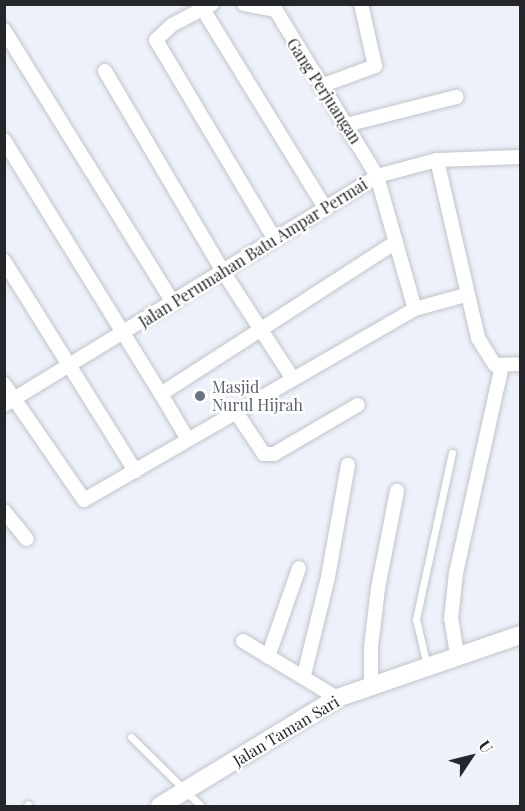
<!DOCTYPE html>
<html>
<head>
<meta charset="utf-8">
<style>
	body { margin:0 }
	#map { position:relative; width:525px; height:811px; overflow:hidden; background:#edf1f9; font-family:"Playfair Display",serif }
	div>[style] { position:absolute }
	.roads { filter:drop-shadow(0 0 2px #c0c4cc) drop-shadow(0 0 2px #c0c4cc) }
	.service>* { height:7px; margin:-3.5px; padding:0 3.5px; transform-origin:3.5px; border-radius:3.5px; background:#fff }
	.minor>* { height:14px; margin:-7px; padding:0 7px; transform-origin:7px; border-radius:7px; background:#fff }
	.tertiary>* { height:18px; margin:-9px; padding:0 9px; transform-origin:9px; border-radius:9px; background:#fff }
	.dots>* { width:16px; height:16px; translate:-50% -50%; box-sizing:border-box; border:3px solid #fff; border-radius:50% }
	span { translate:-50% -50%; white-space:nowrap; text-align:center; line-height:1.15; -webkit-text-stroke:5px #fff; paint-order:stroke }
	.street-label { font-size:16px; color:#242629 }
	.worship-label { font-size:16px; color:#5b616d }
	.left { translate:0 -50%; text-align:left }
	.frame { position:absolute; inset:0; border:6px solid #242629; pointer-events:none }
	.north { position:absolute; left:441px; top:727px; width:60px; height:60px; -webkit-text-stroke:4px #fff; paint-order:stroke; rotate:55deg; font-size:16px; font-weight:700; line-height:24px; text-align:center; color:#242629 }
	.north::after { content:''; display:block; margin:auto; width:21px; height:27px; background:#242629; clip-path:polygon(50% 0,100% 100%,50% 72%,0 100%) }
</style>
</head>
<body>
<div id="map">
	<div class="roads">
		<div class="service">
			<i style="left:427px;top:666px;width:48px;rotate:-103.2deg"></i>
			<i style="left:416px;top:619px;width:170px;rotate:-77.8deg"></i>
			<i style="left:131px;top:737px;width:98px;rotate:44.6deg"></i>
			<i style="left:27px;top:806px;width:2px;rotate:-63deg"></i>
		</div>
		<div class="minor">
			<i style="left:212px;top:4px;width:45px;rotate:152.3deg"></i>
			<i style="left:172px;top:25px;width:22px;rotate:137deg"></i>
			<i style="left:156px;top:40px;width:230px;rotate:59.2deg"></i>
			<i style="left:244px;top:4px;width:31px;rotate:11deg"></i>
			<i style="left:272px;top:4px;width:202px;rotate:58.6deg"></i>
			<i style="left:377px;top:176px;width:138px;rotate:74.1deg"></i>
			<i style="left:204px;top:11px;width:231px;rotate:58.4deg"></i>
			<i style="left:4px;top:30px;width:321px;rotate:58.2deg"></i>
			<i style="left:105px;top:71px;width:234px;rotate:59.5deg"></i>
			<i style="left:224px;top:273px;width:126px;rotate:56.9deg"></i>
			<i style="left:321px;top:86px;width:58px;rotate:-20.3deg"></i>
			<i style="left:375px;top:66px;width:64px;rotate:-102.7deg"></i>
			<i style="left:346px;top:125px;width:114px;rotate:-14.3deg"></i>
			<i style="left:4px;top:140px;width:299px;rotate:58.3deg"></i>
			<i style="left:161px;top:394px;width:280px;rotate:-32.9deg"></i>
			<i style="left:437px;top:160px;width:183px;rotate:77deg"></i>
			<i style="left:478px;top:338px;width:32px;rotate:58deg"></i>
			<i style="left:495px;top:365px;width:25px;rotate:-2deg"></i>
			<i style="left:4px;top:261px;width:248px;rotate:58deg"></i>
			<i style="left:4px;top:384px;width:141px;rotate:55.4deg"></i>
			<i style="left:84px;top:500px;width:382px;rotate:-30deg"></i>
			<i style="left:415px;top:309px;width:53px;rotate:-15.4deg"></i>
			<i style="left:161px;top:394px;width:51px;rotate:59.4deg"></i>
			<i style="left:4px;top:405px;width:438px;rotate:-31.5deg"></i>
			<i style="left:377px;top:176px;width:62px;rotate:-14.9deg"></i>
			<i style="left:437px;top:160px;width:83px;rotate:-2.1deg"></i>
			<i style="left:236px;top:412px;width:50px;rotate:56.3deg"></i>
			<i style="left:264px;top:454px;width:10px"></i>
			<i style="left:274px;top:454px;width:97px;rotate:-30.3deg"></i>
			<i style="left:4px;top:511px;width:36px;rotate:51deg"></i>
			<i style="left:243px;top:641px;width:110px;rotate:31.2deg"></i>
			<i style="left:457px;top:655px;width:36px;rotate:-99deg"></i>
			<i style="left:451px;top:619px;width:46px;rotate:-83.8deg"></i>
			<i style="left:456px;top:573px;width:212px;rotate:-77.5deg"></i>
			<i style="left:268px;top:657px;width:94px;rotate:-70.8deg"></i>
			<i style="left:304px;top:675px;width:101px;rotate:-76.2deg"></i>
			<i style="left:328px;top:577px;width:114px;rotate:-79.9deg"></i>
			<i style="left:371px;top:686px;width:39px;rotate:-90deg"></i>
			<i style="left:371px;top:647px;width:59px;rotate:-83.2deg"></i>
			<i style="left:378px;top:588px;width:99px;rotate:-78.9deg"></i>
		</div>
		<div class="tertiary">
			<i style="left:160px;top:806px;width:207px;rotate:-31.4deg"></i>
			<i style="left:337px;top:698px;width:194px;rotate:-19deg"></i>
		</div>
	</div>
	<div class="dots">
		<i style="left:200px;top:396px;background:#6b7280"></i>
	</div>
	<div class="street-label">
		<span style="left:324px;top:91px;rotate:57deg">Gang Perjuangan</span>
		<span style="left:253px;top:253px;rotate:-32deg">Jalan Perumahan Batu Ampar Permai</span>
		<span style="left:286px;top:731px;rotate:-31deg">Jalan Taman Sari</span>
	</div>
	<div class="worship-label">
		<span class="left" style="left:212px;top:396px">Masjid<br>Nurul Hijrah</span>
	</div>
	<div class="frame"></div>
	<div class="north">U</div>
</div>
</body>
</html>
